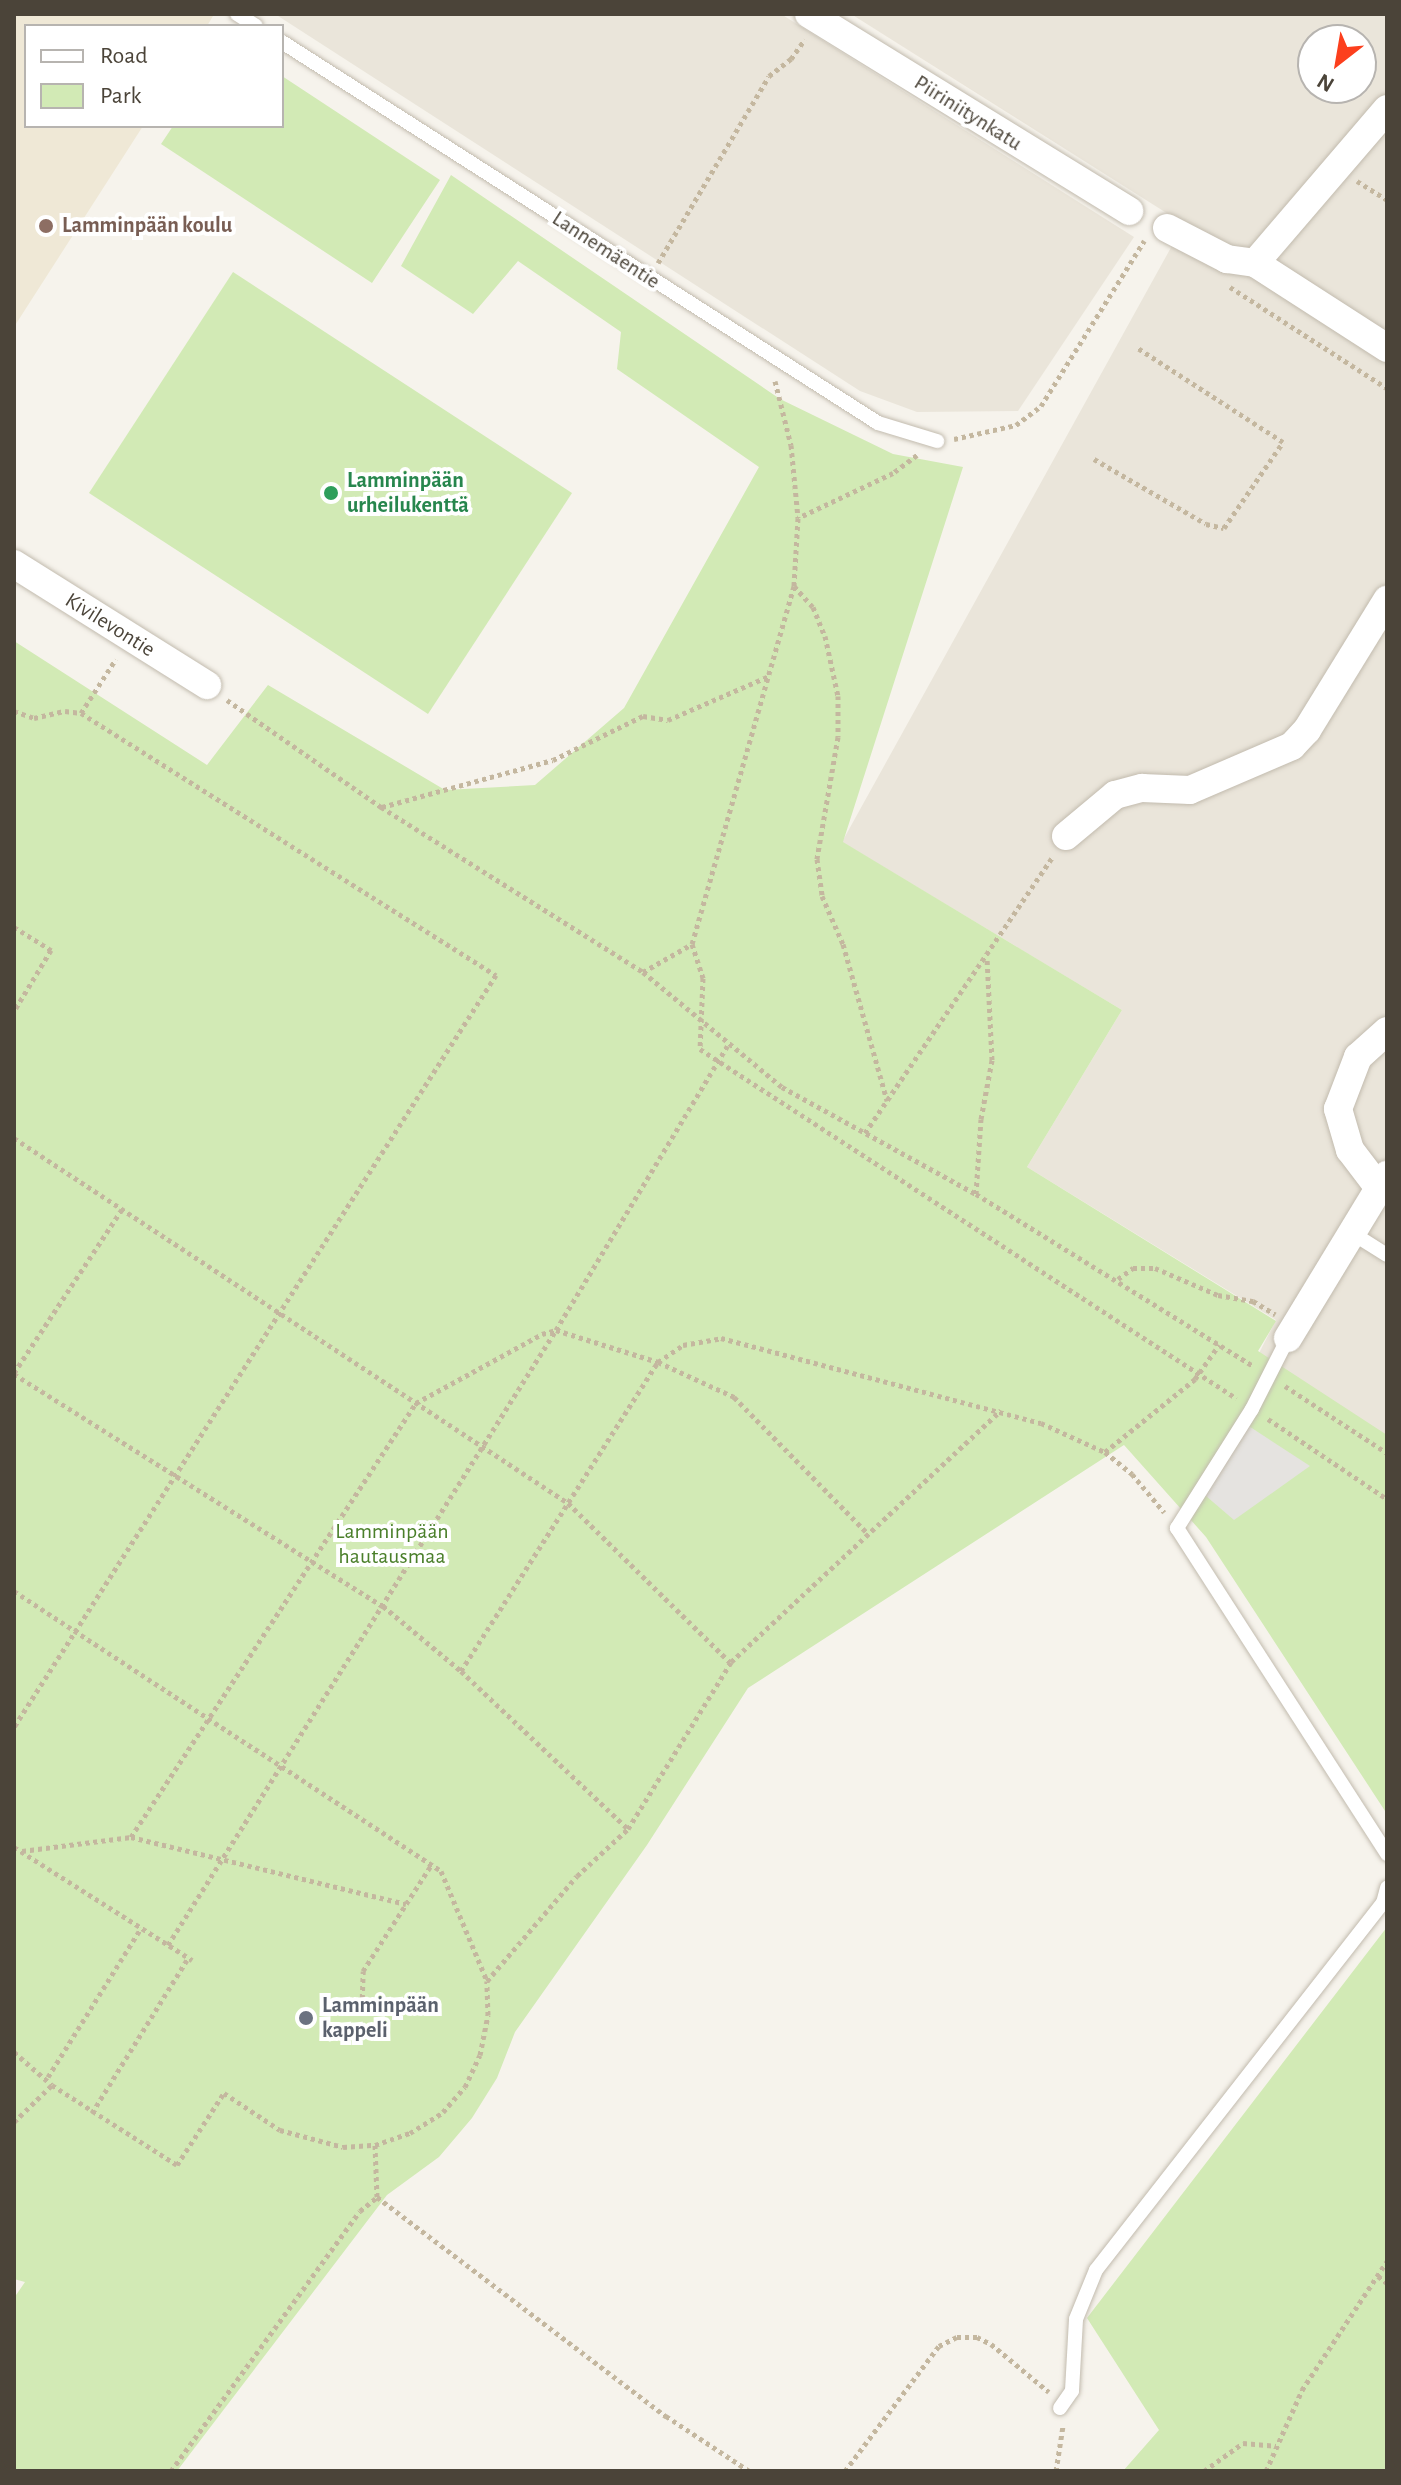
<!DOCTYPE html>
<html>
<head>
<meta charset="utf-8">
<style>
	body { margin:0 }
	#map { position:relative; width:1401px; height:2485px; overflow:hidden; background:#f6f3ec; font-family:"Alegreya Sans",sans-serif }
	div>[style] { position:absolute }
	.residential>* { inset:0; background:#eae5da }
	.education>* { inset:0; background:#efe8d6 }
	.green>* { inset:0; background:#d2eab5 }
	.parking>* { inset:0; background:#e5e3e0 }
	.path>* { height:5px; margin-top:-2.5px; transform-origin:0; background:repeating-linear-gradient(90deg,#c4b79f 0 4px,transparent 0 8px) }
	.roads { filter:drop-shadow(0 0 2px #c2bbae) drop-shadow(0 0 2px #c2bbae) }
	.service>* { height:14px; margin:-7px; padding:0 7px; transform-origin:7px; border-radius:7px; background:#fff }
	.minor>* { height:28px; margin:-14px; padding:0 14px; transform-origin:14px; border-radius:14px; background:#fff }
	.dots>* { width:22px; height:22px; translate:-50% -50%; box-sizing:border-box; border:4px solid #fff; border-radius:50% }
	span { translate:-50% -50%; white-space:nowrap; text-align:center; line-height:1.15; -webkit-text-stroke:8px #fff; paint-order:stroke }
	.street-label { font-size:22px; color:#4b4439 }
	.education-label { font-size:22px; color:#785e54; font-weight:700 }
	.left { translate:0 -50%; text-align:left }
	.leisure-label { font-size:22px; color:#27864d; font-weight:700 }
	.park-label { font-size:22px; color:#4a7f2a }
	.worship-label { font-size:22px; color:#5b616d; font-weight:700 }
	.frame { position:absolute; inset:0; border:16px solid #4b4439; pointer-events:none }
	.legend { position:absolute; left:24px; top:24px; width:260px; height:104px; box-sizing:border-box; background:#fff; border:2px solid #b7b4b0; margin:0; padding:10px 14px; list-style:none; font-size:24px; color:#4b4439 }
	.legend li { display:flex; align-items:center; gap:16px; height:40px }
	.legend b { width:40px; border:2px solid #b7b4b0 }
	.north { position:absolute; left:1297px; top:24px; width:80px; height:80px; box-sizing:border-box; background:#fff; border:2px solid #b7b4b0; border-radius:50%; rotate:211deg; font-size:22px; font-weight:700; line-height:32px; text-align:center; color:#4b4439 }
	.north::after { content:''; display:block; margin:auto; width:28px; height:36px; background:#fc3f1d; clip-path:polygon(50% 0,100% 100%,50% 72%,0 100%) }
</style>
</head>
<body>
<div id="map">
	<div class="residential">
		<i style="clip-path:polygon(275px 14px,781px 14px,1134px 237px,1018px 411px,917px 412px,860px 391px)"></i>
		<i style="clip-path:polygon(evenodd,851px 14px,1387px 14px,1387px 1443px,1256px 1359px,1276px 1320px,1027px 1167px,1122px 1010px,842px 842px,1184px 224px,851px 14px,1313px 40px,1361px 40px,1361px 88px,1313px 88px,1313px 40px)"></i>
	</div>
	<div class="education">
		<i style="clip-path:polygon(14px 14px,213px 16px,207px 26px,26px 26px,26px 126px,143px 126px,14px 327px)"></i>
	</div>
	<div class="green">
		<i style="clip-path:polygon(282px 76px,440px 180px,372px 283px,161px 144px,173px 126px,282px 126px)"></i>
		<i style="clip-path:polygon(451px 175px,780px 399px,893px 454px,963px 467px,843px 842px,1122px 1010px,1027px 1167px,1276px 1321px,1258px 1351px,1387px 1435px,1387px 1814px,1206px 1537px,1124px 1445px,748px 1688px,647px 1845px,515px 2032px,497px 2078px,472px 2118px,439px 2157px,387px 2195px,177px 2471px,14px 2471px,14px 2298px,25px 2282px,14px 2279px,14px 641px,207px 765px,268px 685px,445px 790px,535px 785px,624px 708px,759px 467px,617px 369px,621px 332px,518px 261px,473px 314px,401px 266px)"></i>
		<i style="clip-path:polygon(233px 272px,572px 493px,428px 714px,89px 493px)"></i>
		<i style="clip-path:polygon(1387px 1927px,1387px 2471px,1123px 2471px,1159px 2430px,1087px 2318px)"></i>
	</div>
	<div class="parking">
		<i style="clip-path:polygon(1238px 1419px,1310px 1466px,1234px 1520px,1199px 1490px)"></i>
	</div>
	<div class="path">
		<i style="left:1357px;top:181px;width:36px;rotate:32deg"></i>
		<i style="left:658px;top:263px;width:217px;rotate:-59.3deg"></i>
		<i style="left:769px;top:76px;width:28px;rotate:-38deg"></i>
		<i style="left:791px;top:59px;width:24px;rotate:-55deg"></i>
		<i style="left:1230px;top:287px;width:187px;rotate:32.8deg"></i>
		<i style="left:775px;top:381px;width:66px;rotate:76deg"></i>
		<i style="left:791px;top:445px;width:73px;rotate:84.5deg"></i>
		<i style="left:954px;top:439px;width:64px;rotate:-12.7deg"></i>
		<i style="left:1016px;top:425px;width:31px;rotate:-37deg"></i>
		<i style="left:1041px;top:406px;width:195px;rotate:-58deg"></i>
		<i style="left:917px;top:455px;width:30px;rotate:143deg"></i>
		<i style="left:893px;top:473px;width:105px;rotate:154.7deg"></i>
		<i style="left:798px;top:518px;width:68px;rotate:93.4deg"></i>
		<i style="left:794px;top:586px;width:372px;rotate:105.9deg"></i>
		<i style="left:692px;top:944px;width:36px;rotate:72deg"></i>
		<i style="left:703px;top:978px;width:71px;rotate:92.4deg"></i>
		<i style="left:700px;top:1049px;width:640px;rotate:33.07deg"></i>
		<i style="left:1094px;top:459px;width:129px;rotate:30.1deg"></i>
		<i style="left:1206px;top:524px;width:18px;rotate:13deg"></i>
		<i style="left:1224px;top:528px;width:104px;rotate:-55.5deg"></i>
		<i style="left:1283px;top:442px;width:175px;rotate:-147.1deg"></i>
		<i style="left:794px;top:586px;width:28px;rotate:48deg"></i>
		<i style="left:813px;top:607px;width:31px;rotate:68deg"></i>
		<i style="left:825px;top:636px;width:61px;rotate:77.8deg"></i>
		<i style="left:838px;top:696px;width:41px;rotate:90deg"></i>
		<i style="left:838px;top:737px;width:124px;rotate:99.8deg"></i>
		<i style="left:817px;top:859px;width:37px;rotate:82deg"></i>
		<i style="left:822px;top:896px;width:52px;rotate:66.4deg"></i>
		<i style="left:843px;top:944px;width:163px;rotate:74.3deg"></i>
		<i style="left:227px;top:700px;width:188px;rotate:34.8deg"></i>
		<i style="left:381px;top:807px;width:310px;rotate:32.2deg"></i>
		<i style="left:643px;top:972px;width:180px;rotate:39.6deg"></i>
		<i style="left:782px;top:1087px;width:222px;rotate:28.9deg"></i>
		<i style="left:976px;top:1194px;width:326px;rotate:31.8deg"></i>
		<i style="left:14px;top:711px;width:21px;rotate:19deg"></i>
		<i style="left:34px;top:718px;width:32px;rotate:-13deg"></i>
		<i style="left:65px;top:711px;width:16px;rotate:7deg"></i>
		<i style="left:81px;top:713px;width:491px;rotate:32.3deg"></i>
		<i style="left:496px;top:975px;width:893px;rotate:122.66deg"></i>
		<i style="left:81px;top:713px;width:64px;rotate:-57.1deg"></i>
		<i style="left:382px;top:807px;width:177px;rotate:-15.4deg"></i>
		<i style="left:553px;top:760px;width:100px;rotate:-26.1deg"></i>
		<i style="left:643px;top:716px;width:25px;rotate:9deg"></i>
		<i style="left:668px;top:720px;width:110px;rotate:-23.5deg"></i>
		<i style="left:14px;top:927px;width:44px;rotate:31.9deg"></i>
		<i style="left:51px;top:950px;width:71px;rotate:121.2deg"></i>
		<i style="left:643px;top:972px;width:56px;rotate:-29.7deg"></i>
		<i style="left:865px;top:1133px;width:335px;rotate:-55.8deg"></i>
		<i style="left:14px;top:1138px;width:663px;rotate:33.38deg"></i>
		<i style="left:568px;top:1503px;width:227px;rotate:44.5deg"></i>
		<i style="left:976px;top:1194px;width:75px;rotate:-86.2deg"></i>
		<i style="left:981px;top:1119px;width:60px;rotate:-79.4deg"></i>
		<i style="left:992px;top:1060px;width:101px;rotate:-92.8deg"></i>
		<i style="left:1118px;top:1279px;width:19px;rotate:-36deg"></i>
		<i style="left:1133px;top:1268px;width:22px"></i>
		<i style="left:1155px;top:1268px;width:69px;rotate:23.2deg"></i>
		<i style="left:1218px;top:1295px;width:36px;rotate:10deg"></i>
		<i style="left:1253px;top:1301px;width:26px;rotate:31deg"></i>
		<i style="left:14px;top:1373px;width:196px;rotate:-56.6deg"></i>
		<i style="left:14px;top:1374px;width:436px;rotate:32.2deg"></i>
		<i style="left:383px;top:1606px;width:102px;rotate:39.8deg"></i>
		<i style="left:461px;top:1671px;width:230px;rotate:43.4deg"></i>
		<i style="left:1285px;top:1386px;width:122px;rotate:33.3deg"></i>
		<i style="left:1268px;top:1419px;width:143px;rotate:33.9deg"></i>
		<i style="left:1105px;top:1452px;width:116px;rotate:-39deg"></i>
		<i style="left:1195px;top:1379px;width:42px;rotate:-54.8deg"></i>
		<i style="left:14px;top:1591px;width:511px;rotate:33.25deg"></i>
		<i style="left:441px;top:1871px;width:119px;rotate:67.3deg"></i>
		<i style="left:461px;top:1671px;width:366px;rotate:-57.5deg"></i>
		<i style="left:658px;top:1362px;width:30px;rotate:-34deg"></i>
		<i style="left:683px;top:1345px;width:39px;rotate:-10deg"></i>
		<i style="left:721px;top:1338px;width:331px;rotate:14.9deg"></i>
		<i style="left:1041px;top:1423px;width:70px;rotate:24.4deg"></i>
		<i style="left:1105px;top:1452px;width:35px;rotate:39deg"></i>
		<i style="left:1132px;top:1474px;width:50px;rotate:49.9deg"></i>
		<i style="left:131px;top:1837px;width:519px;rotate:-56.71deg"></i>
		<i style="left:416px;top:1403px;width:144px;rotate:-28.7deg"></i>
		<i style="left:542px;top:1334px;width:15px;rotate:-16deg"></i>
		<i style="left:556px;top:1330px;width:107px;rotate:17.4deg"></i>
		<i style="left:658px;top:1362px;width:84px;rotate:24.7deg"></i>
		<i style="left:734px;top:1397px;width:189px;rotate:45.6deg"></i>
		<i style="left:14px;top:1847px;width:211px;rotate:32.4deg"></i>
		<i style="left:22px;top:1851px;width:110px;rotate:-7.3deg"></i>
		<i style="left:131px;top:1837px;width:283px;rotate:13.7deg"></i>
		<i style="left:168px;top:1945px;width:727px;rotate:-57.75deg"></i>
		<i style="left:556px;top:1330px;width:332px;rotate:-58.9deg"></i>
		<i style="left:362px;top:2006px;width:35px;rotate:-88deg"></i>
		<i style="left:363px;top:1971px;width:127px;rotate:-57.2deg"></i>
		<i style="left:14px;top:2052px;width:50px;rotate:41deg"></i>
		<i style="left:52px;top:2085px;width:148px;rotate:32.6deg"></i>
		<i style="left:177px;top:2165px;width:86px;rotate:-56.9deg"></i>
		<i style="left:224px;top:2093px;width:67px;rotate:33.5deg"></i>
		<i style="left:280px;top:2130px;width:65px;rotate:15.1deg"></i>
		<i style="left:343px;top:2147px;width:32px;rotate:-4deg"></i>
		<i style="left:375px;top:2145px;width:37px;rotate:-19deg"></i>
		<i style="left:410px;top:2133px;width:39px;rotate:-32deg"></i>
		<i style="left:443px;top:2112px;width:33px;rotate:-49deg"></i>
		<i style="left:465px;top:2087px;width:35px;rotate:-65deg"></i>
		<i style="left:480px;top:2055px;width:41px;rotate:-78.7deg"></i>
		<i style="left:488px;top:2015px;width:34px;rotate:-92deg"></i>
		<i style="left:487px;top:1981px;width:138px;rotate:-49.4deg"></i>
		<i style="left:577px;top:1876px;width:69px;rotate:-42.7deg"></i>
		<i style="left:628px;top:1829px;width:196px;rotate:-58.3deg"></i>
		<i style="left:731px;top:1662px;width:369px;rotate:-43deg"></i>
		<i style="left:48px;top:2077px;width:176px;rotate:-58deg"></i>
		<i style="left:92px;top:2113px;width:182px;rotate:-58.2deg"></i>
		<i style="left:14px;top:2122px;width:53px;rotate:-44.2deg"></i>
		<i style="left:375px;top:2145px;width:52px;rotate:87.8deg"></i>
		<i style="left:1378px;top:2276px;width:11px;rotate:38deg"></i>
		<i style="left:171px;top:2471px;width:321px;rotate:-54deg"></i>
		<i style="left:360px;top:2211px;width:22px;rotate:-39deg"></i>
		<i style="left:377px;top:2197px;width:363px;rotate:37.2deg"></i>
		<i style="left:666px;top:2416px;width:100px;rotate:33.5deg"></i>
		<i style="left:845px;top:2471px;width:156px;rotate:-53.1deg"></i>
		<i style="left:939px;top:2346px;width:20px;rotate:-27deg"></i>
		<i style="left:957px;top:2337px;width:20px"></i>
		<i style="left:977px;top:2337px;width:16px;rotate:27deg"></i>
		<i style="left:991px;top:2344px;width:75px;rotate:39.6deg"></i>
		<i style="left:1056px;top:2471px;width:46px;rotate:-81.2deg"></i>
		<i style="left:1204px;top:2471px;width:48px;rotate:-35.7deg"></i>
		<i style="left:1243px;top:2443px;width:33px;rotate:5deg"></i>
		<i style="left:1266px;top:2471px;width:89px;rotate:-66deg"></i>
		<i style="left:1302px;top:2390px;width:154px;rotate:-56.6deg"></i>
	</div>
	<div class="roads">
		<div class="service">
			<i style="left:237px;top:14px;width:22px;rotate:32deg"></i>
			<i style="left:282px;top:42px;width:707px;rotate:32.59deg"></i>
			<i style="left:878px;top:423px;width:62px;rotate:17deg"></i>
			<i style="left:1352px;top:1233px;width:41px;rotate:32.2deg"></i>
			<i style="left:1288px;top:1338px;width:80px;rotate:116.9deg"></i>
			<i style="left:1252px;top:1409px;width:141px;rotate:122.2deg"></i>
			<i style="left:1177px;top:1528px;width:388px;rotate:57.2deg"></i>
			<i style="left:1060px;top:2408px;width:21px;rotate:-55deg"></i>
			<i style="left:1072px;top:2391px;width:72px;rotate:-86.8deg"></i>
			<i style="left:1076px;top:2319px;width:53px;rotate:-67.8deg"></i>
			<i style="left:1096px;top:2270px;width:466px;rotate:-52deg"></i>
			<i style="left:1383px;top:1903px;width:16px;rotate:-75deg"></i>
		</div>
		<div class="minor">
			<i style="left:809px;top:14px;width:376px;rotate:31.6deg"></i>
			<i style="left:1167px;top:228px;width:68px;rotate:27.3deg"></i>
			<i style="left:1227px;top:259px;width:28px;rotate:8deg"></i>
			<i style="left:1255px;top:263px;width:157px;rotate:32.8deg"></i>
			<i style="left:1255px;top:263px;width:203px;rotate:-49.4deg"></i>
			<i style="left:14px;top:564px;width:228px;rotate:32.1deg"></i>
			<i style="left:1066px;top:836px;width:64px;rotate:-39.9deg"></i>
			<i style="left:1115px;top:795px;width:28px;rotate:-15deg"></i>
			<i style="left:1142px;top:788px;width:48px;rotate:2.4deg"></i>
			<i style="left:1190px;top:790px;width:111px;rotate:-23.3deg"></i>
			<i style="left:1292px;top:746px;width:22px;rotate:-47deg"></i>
			<i style="left:1307px;top:730px;width:153px;rotate:-58.4deg"></i>
			<i style="left:1379px;top:1188px;width:48px;rotate:-127.3deg"></i>
			<i style="left:1350px;top:1150px;width:43px;rotate:-106.3deg"></i>
			<i style="left:1338px;top:1109px;width:56px;rotate:-69deg"></i>
			<i style="left:1358px;top:1057px;width:39px;rotate:-42deg"></i>
			<i style="left:1288px;top:1338px;width:191px;rotate:-58.7deg"></i>
		</div>
	</div>
	<div class="dots">
		<i style="left:46px;top:226px;background:#8d6e63"></i>
		<i style="left:331px;top:493px;background:#2e9e5b"></i>
		<i style="left:306px;top:2018px;background:#6b7280"></i>
	</div>
	<div class="street-label">
		<span style="left:968px;top:113px;rotate:32deg">Piiriniitynkatu</span>
		<span style="left:606px;top:250px;rotate:33deg">Lannemäentie</span>
		<span style="left:110px;top:625px;rotate:32deg">Kivilevontie</span>
	</div>
	<div class="education-label">
		<span class="left" style="left:62px;top:226px">Lamminpään koulu</span>
	</div>
	<div class="leisure-label">
		<span class="left" style="left:347px;top:493px">Lamminpään<br>urheilukenttä</span>
	</div>
	<div class="park-label">
		<span style="left:392px;top:1544px">Lamminpään<br>hautausmaa</span>
	</div>
	<div class="worship-label">
		<span class="left" style="left:322px;top:2018px">Lamminpään<br>kappeli</span>
	</div>
	<div class="frame"></div>
	<ul class="legend">
	<li><b style="height:10px;background:#fff"></b>Road</li>
	<li><b style="height:22px;background:#d2eab5"></b>Park</li>
	</ul>
	<div class="north">N</div>
</div>
</body>
</html>
